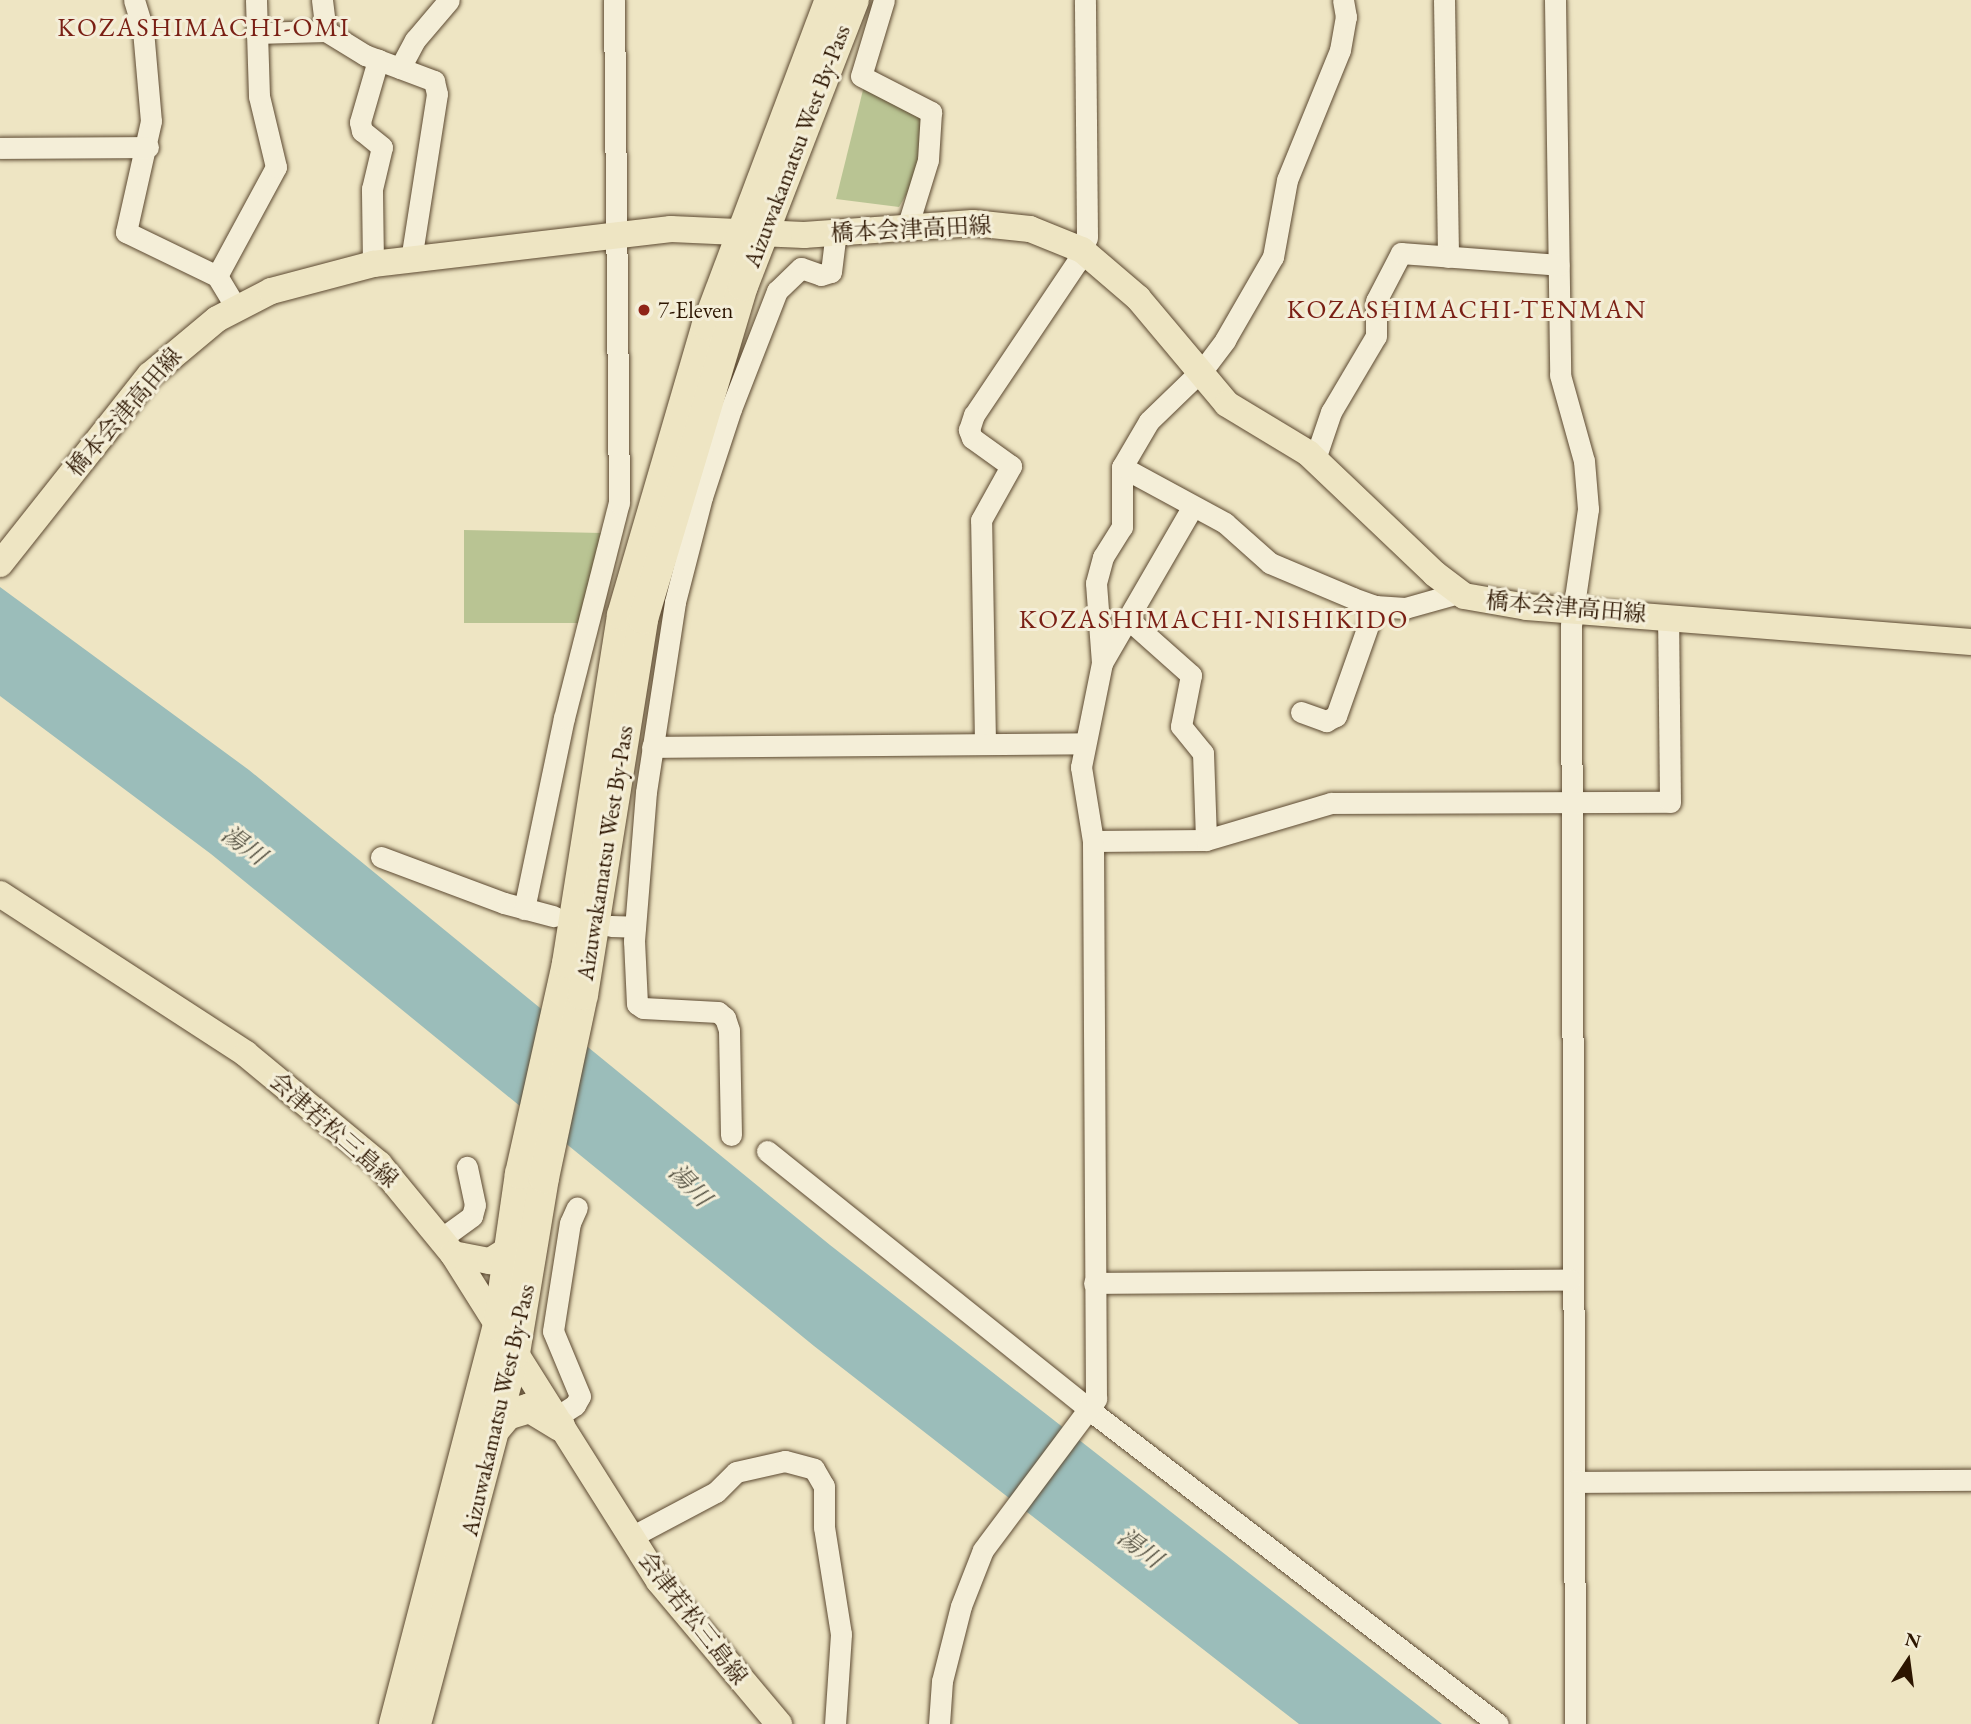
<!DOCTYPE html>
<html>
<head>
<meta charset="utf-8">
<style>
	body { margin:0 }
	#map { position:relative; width:1971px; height:1724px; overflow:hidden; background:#eee5c3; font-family:"EB Garamond","Noto Serif JP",serif }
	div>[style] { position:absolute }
	.green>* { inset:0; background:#b9c493 }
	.water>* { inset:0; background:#9bbdba }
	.roads { filter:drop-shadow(0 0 2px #5c4931) drop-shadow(0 0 2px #5c4931) }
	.minor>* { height:21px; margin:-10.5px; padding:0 10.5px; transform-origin:10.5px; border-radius:10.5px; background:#f4eed8 }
	.major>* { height:26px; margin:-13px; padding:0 13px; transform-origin:13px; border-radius:13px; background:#eee5c3 }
	.highway>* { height:30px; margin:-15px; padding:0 15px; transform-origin:15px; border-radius:15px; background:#eee5c3 }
	.dots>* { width:19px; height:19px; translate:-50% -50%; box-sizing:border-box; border:4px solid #f4eed8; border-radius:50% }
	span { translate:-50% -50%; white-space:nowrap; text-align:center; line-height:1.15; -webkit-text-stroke:6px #f4eed8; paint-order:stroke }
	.street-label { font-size:23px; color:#2c1500 }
	.poi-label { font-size:23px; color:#2c1500 }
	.left { translate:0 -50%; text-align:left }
	.water-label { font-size:24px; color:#535041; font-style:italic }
	.quarter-label { font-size:26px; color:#7a1f14; letter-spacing:2px }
	.north { position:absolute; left:1873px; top:1626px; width:70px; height:70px; -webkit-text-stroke:5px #f4eed8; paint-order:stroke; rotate:13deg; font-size:19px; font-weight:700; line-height:28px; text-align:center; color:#2c1500 }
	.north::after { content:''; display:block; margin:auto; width:24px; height:32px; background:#2c1500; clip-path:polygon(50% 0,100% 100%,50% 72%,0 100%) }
</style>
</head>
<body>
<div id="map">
	<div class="green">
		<i style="clip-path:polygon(864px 86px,923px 108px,923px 166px,899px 207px,836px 199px)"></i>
		<i style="clip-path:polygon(464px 530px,602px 533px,579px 623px,464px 623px)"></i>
	</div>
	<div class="water">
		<i style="clip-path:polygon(0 587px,249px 770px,830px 1245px,1442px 1724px,1299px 1724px,814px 1346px,211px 854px,0 696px)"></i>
	</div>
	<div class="roads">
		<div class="minor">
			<i style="left:134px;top:0;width:31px;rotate:73deg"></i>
			<i style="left:143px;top:30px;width:91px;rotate:85deg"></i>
			<i style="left:151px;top:121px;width:114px;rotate:102.7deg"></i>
			<i style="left:126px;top:232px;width:101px;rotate:25.8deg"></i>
			<i style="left:217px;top:276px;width:37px;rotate:59deg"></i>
			<i style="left:322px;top:0;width:31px;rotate:83deg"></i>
			<i style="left:884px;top:0;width:79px;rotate:106.8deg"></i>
			<i style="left:861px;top:76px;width:79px;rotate:27.2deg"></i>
			<i style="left:931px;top:112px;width:48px;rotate:93.6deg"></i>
			<i style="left:928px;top:160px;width:71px;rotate:107.2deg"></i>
			<i style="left:1444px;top:0;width:257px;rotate:89.1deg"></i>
			<i style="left:1555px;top:0;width:375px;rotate:89.2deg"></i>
			<i style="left:1560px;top:375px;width:89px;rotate:74.4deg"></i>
			<i style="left:1584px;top:461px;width:48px;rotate:85.2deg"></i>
			<i style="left:1588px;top:509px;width:117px;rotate:98.3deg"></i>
			<i style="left:1571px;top:625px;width:1099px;rotate:89.79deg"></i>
			<i style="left:256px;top:33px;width:70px;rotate:-1.6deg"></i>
			<i style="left:326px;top:31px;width:46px;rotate:31.6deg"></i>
			<i style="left:365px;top:55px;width:74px;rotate:20.6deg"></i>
			<i style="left:434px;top:81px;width:13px;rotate:77deg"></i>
			<i style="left:437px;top:94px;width:168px;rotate:98.9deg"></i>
			<i style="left:400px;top:68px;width:32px;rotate:-62deg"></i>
			<i style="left:415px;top:40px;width:52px;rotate:-49.6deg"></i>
			<i style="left:0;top:148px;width:148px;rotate:-0.4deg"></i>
			<i style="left:373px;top:264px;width:75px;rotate:-90.8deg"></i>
			<i style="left:372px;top:189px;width:43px;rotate:-76.6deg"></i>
			<i style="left:382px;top:147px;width:26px;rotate:-141deg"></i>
			<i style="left:362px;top:131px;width:9px;rotate:-103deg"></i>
			<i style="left:360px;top:122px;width:65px;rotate:-73.8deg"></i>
			<i style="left:217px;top:276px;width:124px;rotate:-61.6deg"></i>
			<i style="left:276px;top:167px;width:73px;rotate:-103.5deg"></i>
			<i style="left:259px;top:96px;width:96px;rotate:-91.8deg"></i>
			<i style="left:1315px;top:459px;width:50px;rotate:-71.2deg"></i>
			<i style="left:1331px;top:412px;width:88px;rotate:-59.4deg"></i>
			<i style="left:1376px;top:336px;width:35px;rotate:-90deg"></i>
			<i style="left:1376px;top:301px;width:54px;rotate:-62.5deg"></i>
			<i style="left:1401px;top:253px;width:158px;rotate:4.3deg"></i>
			<i style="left:1122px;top:467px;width:117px;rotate:28.5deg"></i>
			<i style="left:1225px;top:523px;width:60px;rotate:41.6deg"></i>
			<i style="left:1270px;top:563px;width:90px;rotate:22.9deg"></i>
			<i style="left:1353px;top:598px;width:23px;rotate:20deg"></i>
			<i style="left:1375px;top:606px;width:30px;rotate:4deg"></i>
			<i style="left:1405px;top:608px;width:55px;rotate:-15.8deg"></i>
			<i style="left:1129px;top:620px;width:83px;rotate:41.6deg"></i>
			<i style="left:1191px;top:675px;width:52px;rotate:101.1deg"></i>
			<i style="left:1181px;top:726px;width:35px;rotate:51deg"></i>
			<i style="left:1203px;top:753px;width:87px;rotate:88deg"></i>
			<i style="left:1102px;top:663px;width:179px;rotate:-59.9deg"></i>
			<i style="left:1301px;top:712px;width:27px;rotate:20deg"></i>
			<i style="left:1326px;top:721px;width:11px;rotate:-27deg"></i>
			<i style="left:1336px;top:716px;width:117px;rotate:-70.5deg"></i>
			<i style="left:985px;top:743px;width:223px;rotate:-91deg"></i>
			<i style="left:981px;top:520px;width:62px;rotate:-60.9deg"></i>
			<i style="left:1011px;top:466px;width:48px;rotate:-144.3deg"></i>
			<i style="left:972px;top:438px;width:9px;rotate:-111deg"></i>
			<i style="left:969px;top:430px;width:16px;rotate:-72deg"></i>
			<i style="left:974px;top:415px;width:184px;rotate:-56.1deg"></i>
			<i style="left:1077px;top:262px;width:27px;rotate:-68deg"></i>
			<i style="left:1087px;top:237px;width:237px;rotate:-90.5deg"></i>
			<i style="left:652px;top:747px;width:431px;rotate:-0.5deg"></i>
			<i style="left:1093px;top:841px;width:113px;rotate:-0.5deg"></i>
			<i style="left:1206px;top:840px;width:130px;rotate:-16.5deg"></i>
			<i style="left:1331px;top:803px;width:339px;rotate:-0.2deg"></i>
			<i style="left:1670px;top:802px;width:186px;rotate:-90.6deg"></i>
			<i style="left:381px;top:857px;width:131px;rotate:20.5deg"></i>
			<i style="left:504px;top:903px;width:51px;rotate:14.9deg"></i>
			<i style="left:524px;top:909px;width:195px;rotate:-78.2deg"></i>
			<i style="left:564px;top:718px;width:222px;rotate:-75.7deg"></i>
			<i style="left:619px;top:503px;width:503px;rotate:-90.57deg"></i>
			<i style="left:611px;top:926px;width:24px;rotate:2deg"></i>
			<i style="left:731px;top:1135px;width:105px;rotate:-91.1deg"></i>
			<i style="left:729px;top:1030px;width:13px;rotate:-108deg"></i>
			<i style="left:725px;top:1018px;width:9px;rotate:-139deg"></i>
			<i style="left:718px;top:1012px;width:75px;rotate:-176.9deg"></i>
			<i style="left:643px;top:1008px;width:7px;rotate:-146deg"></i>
			<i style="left:637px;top:1004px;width:63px;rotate:-92.7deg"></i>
			<i style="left:634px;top:941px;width:149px;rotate:-85.4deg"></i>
			<i style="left:646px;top:792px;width:192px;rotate:-81.3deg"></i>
			<i style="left:675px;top:602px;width:108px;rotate:-75.6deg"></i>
			<i style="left:702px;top:497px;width:93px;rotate:-71.8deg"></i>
			<i style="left:731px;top:409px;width:127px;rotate:-68.7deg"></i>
			<i style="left:777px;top:291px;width:33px;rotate:-44deg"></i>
			<i style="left:801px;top:268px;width:21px;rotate:19deg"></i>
			<i style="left:821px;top:275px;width:10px;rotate:-17deg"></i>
			<i style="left:831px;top:272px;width:39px;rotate:-83deg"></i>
			<i style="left:767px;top:1151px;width:415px;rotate:38.7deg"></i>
			<i style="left:1091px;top:1411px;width:513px;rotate:37.56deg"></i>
			<i style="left:442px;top:1238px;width:37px;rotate:-36deg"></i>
			<i style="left:472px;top:1216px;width:11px;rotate:-75deg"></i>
			<i style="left:475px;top:1205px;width:39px;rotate:-102deg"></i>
			<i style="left:1094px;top:1283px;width:476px;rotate:-0.4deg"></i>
			<i style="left:555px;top:1418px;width:24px;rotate:-33deg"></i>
			<i style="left:575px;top:1405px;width:10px;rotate:-61deg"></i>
			<i style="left:580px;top:1396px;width:70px;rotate:-112.6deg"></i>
			<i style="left:553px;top:1331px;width:109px;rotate:-81.1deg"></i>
			<i style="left:570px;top:1223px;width:17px;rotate:-66deg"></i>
			<i style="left:1574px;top:1482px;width:397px;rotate:-0.3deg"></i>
			<i style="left:631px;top:1537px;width:96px;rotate:-27.9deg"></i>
			<i style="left:716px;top:1492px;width:28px;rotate:-45deg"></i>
			<i style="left:736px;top:1472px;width:50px;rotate:-12.7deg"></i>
			<i style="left:785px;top:1461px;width:30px;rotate:15deg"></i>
			<i style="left:814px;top:1469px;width:20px;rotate:60deg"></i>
			<i style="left:824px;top:1486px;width:41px;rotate:90deg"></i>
			<i style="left:824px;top:1527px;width:108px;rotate:81deg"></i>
			<i style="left:841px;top:1634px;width:90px;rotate:93.8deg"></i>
			<i style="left:939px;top:1724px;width:43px;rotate:-86deg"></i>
			<i style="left:942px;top:1681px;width:77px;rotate:-75.8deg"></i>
			<i style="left:961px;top:1606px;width:60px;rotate:-68.6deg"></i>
			<i style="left:983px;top:1550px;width:189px;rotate:-53.2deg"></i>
			<i style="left:1096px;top:1399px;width:558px;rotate:-90.31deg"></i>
			<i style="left:1093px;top:841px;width:75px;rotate:-99.2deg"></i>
			<i style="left:1081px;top:767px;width:106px;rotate:-78.6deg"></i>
			<i style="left:1102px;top:663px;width:80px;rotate:-94.3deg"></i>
			<i style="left:1096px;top:583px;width:27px;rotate:-75deg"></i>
			<i style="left:1103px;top:557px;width:36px;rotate:-58deg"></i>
			<i style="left:1122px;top:527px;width:60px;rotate:-90deg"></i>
			<i style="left:1122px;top:467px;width:53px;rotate:-59.6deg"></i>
			<i style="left:1149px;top:421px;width:78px;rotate:-44deg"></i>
			<i style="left:1205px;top:367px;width:34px;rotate:-53deg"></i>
			<i style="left:1225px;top:340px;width:96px;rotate:-60deg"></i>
			<i style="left:1273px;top:257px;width:78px;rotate:-79.7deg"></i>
			<i style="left:1287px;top:180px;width:140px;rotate:-67.8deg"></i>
			<i style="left:1340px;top:50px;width:34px;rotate:-80deg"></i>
			<i style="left:1346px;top:17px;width:17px;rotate:-100deg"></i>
		</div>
		<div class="major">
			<i style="left:0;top:564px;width:241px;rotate:-51.6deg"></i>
			<i style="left:150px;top:375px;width:87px;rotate:-39.9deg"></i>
			<i style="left:217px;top:319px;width:61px;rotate:-27.4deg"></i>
			<i style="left:271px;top:291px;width:106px;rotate:-14.8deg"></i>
			<i style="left:373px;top:264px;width:300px;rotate:-6.7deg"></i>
			<i style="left:671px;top:229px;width:133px;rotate:2.6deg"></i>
			<i style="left:804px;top:235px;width:169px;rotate:-4.1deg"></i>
			<i style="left:973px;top:223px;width:57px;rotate:6deg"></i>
			<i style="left:1030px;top:229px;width:56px;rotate:22deg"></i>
			<i style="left:1082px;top:250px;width:74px;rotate:40.6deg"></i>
			<i style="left:1138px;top:298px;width:138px;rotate:50deg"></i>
			<i style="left:1227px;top:404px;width:95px;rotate:31.2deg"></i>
			<i style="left:1308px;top:453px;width:175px;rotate:43.6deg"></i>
			<i style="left:1435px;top:574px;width:36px;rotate:37deg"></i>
			<i style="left:1464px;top:596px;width:64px;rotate:9.9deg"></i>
			<i style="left:1527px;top:607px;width:445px;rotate:4.5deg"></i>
			<i style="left:0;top:894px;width:293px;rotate:33deg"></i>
			<i style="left:246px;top:1054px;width:173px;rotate:39.6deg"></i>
			<i style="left:379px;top:1164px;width:117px;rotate:50.6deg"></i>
			<i style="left:453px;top:1254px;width:386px;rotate:57.8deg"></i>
			<i style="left:659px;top:1581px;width:187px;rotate:50deg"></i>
			<i style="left:453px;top:1254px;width:38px;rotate:11deg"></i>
			<i style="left:490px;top:1261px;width:22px;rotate:-32deg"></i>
		</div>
		<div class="highway">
			<i style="left:497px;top:1427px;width:16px;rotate:-50deg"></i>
			<i style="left:507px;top:1415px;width:24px;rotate:-17deg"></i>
			<i style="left:530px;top:1408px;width:35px;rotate:31deg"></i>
			<i style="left:394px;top:1724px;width:411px;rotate:-75.4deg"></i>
			<i style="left:498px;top:1326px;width:154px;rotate:-81.8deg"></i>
			<i style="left:520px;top:1174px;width:216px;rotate:-77.4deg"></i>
			<i style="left:567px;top:963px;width:352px;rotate:-81deg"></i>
			<i style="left:622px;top:615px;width:302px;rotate:-73.7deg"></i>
			<i style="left:707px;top:325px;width:347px;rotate:-69.3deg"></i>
			<i style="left:416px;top:1724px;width:384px;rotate:-75.1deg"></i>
			<i style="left:515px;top:1353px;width:177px;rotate:-80.6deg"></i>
			<i style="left:544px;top:1178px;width:187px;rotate:-78deg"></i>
			<i style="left:583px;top:995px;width:381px;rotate:-80.9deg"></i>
			<i style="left:643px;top:619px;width:348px;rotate:-73.3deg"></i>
			<i style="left:743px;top:286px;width:307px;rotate:-68.8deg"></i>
		</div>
	</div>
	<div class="dots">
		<i style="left:644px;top:310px;background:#8f2418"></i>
	</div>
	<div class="street-label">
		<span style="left:797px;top:146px;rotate:-69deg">Aizuwakamatsu West By-Pass</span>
		<span style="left:911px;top:229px;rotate:-3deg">橋本会津高田線</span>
		<span style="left:124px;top:412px;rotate:-49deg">橋本会津高田線</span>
		<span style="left:1566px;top:607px;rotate:5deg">橋本会津高田線</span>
		<span style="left:605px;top:853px;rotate:-81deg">Aizuwakamatsu West By-Pass</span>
		<span style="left:334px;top:1130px;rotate:41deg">会津若松三島線</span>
		<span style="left:498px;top:1410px;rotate:-77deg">Aizuwakamatsu West By-Pass</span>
		<span style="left:693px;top:1618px;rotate:52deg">会津若松三島線</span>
	</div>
	<div class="poi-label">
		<span class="left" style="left:658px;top:310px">7-Eleven</span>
	</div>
	<div class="water-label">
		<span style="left:244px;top:845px;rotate:36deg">湯川</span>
		<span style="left:690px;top:1185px;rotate:46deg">湯川</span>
		<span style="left:1140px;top:1548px;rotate:36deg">湯川</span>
	</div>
	<div class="quarter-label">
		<span style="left:204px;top:28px">KOZASHIMACHI-OMI</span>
		<span style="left:1467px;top:310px">KOZASHIMACHI-TENMAN</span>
		<span style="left:1214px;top:620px">KOZASHIMACHI-NISHIKIDO</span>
	</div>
	<div class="north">N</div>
</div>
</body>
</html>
